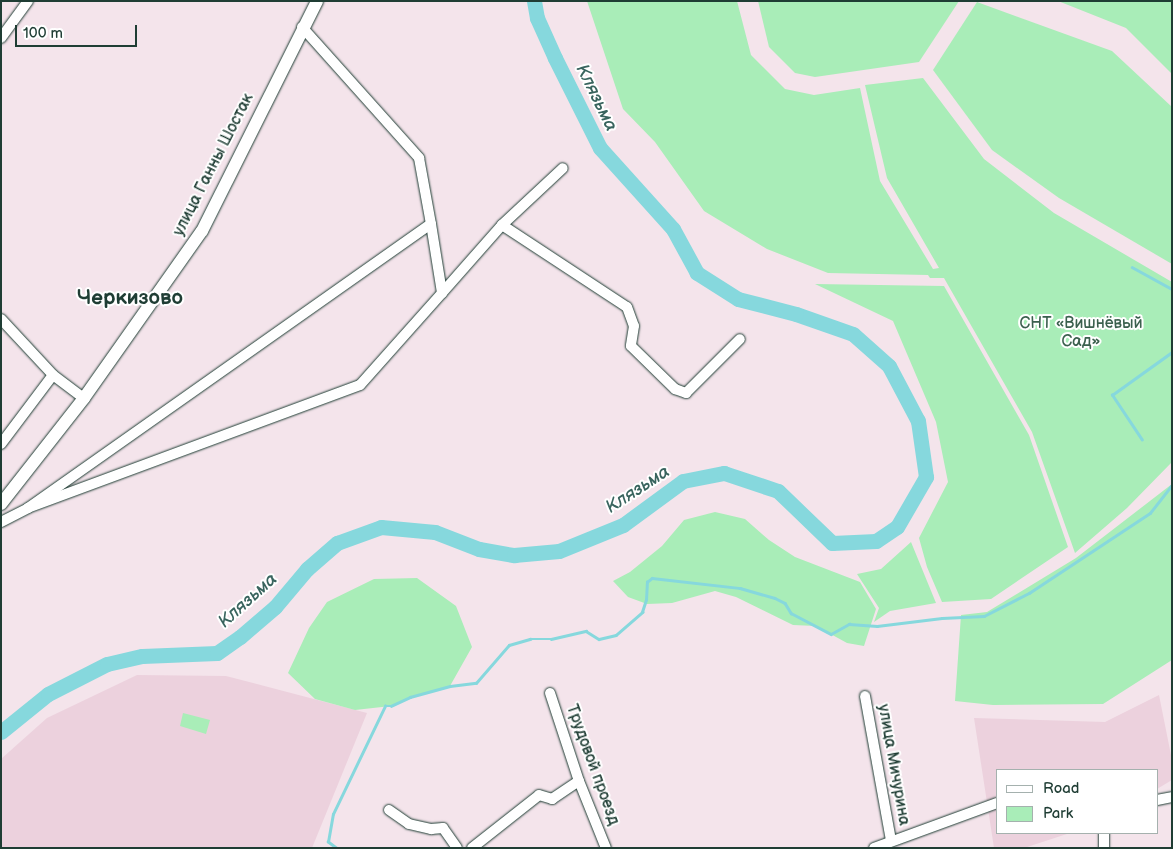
<!DOCTYPE html>
<html>
<head>
<meta charset="utf-8">
<style>
	body { margin:0 }
	#map { position:relative; width:1173px; height:849px; overflow:hidden; background:#f4e4eb; font-family:"Balsamiq Sans",sans-serif }
	div>[style] { position:absolute }
	.built>* { inset:0; background:#ecd1dd }
	.green>* { inset:0; background:#a9edb8 }
	.stream>* { height:2.5px; margin:-1.25px; padding:0 1.25px; transform-origin:1.25px; border-radius:1.25px; background:#86d8dd }
	.river>* { height:15px; margin:-7.5px; padding:0 7.5px; transform-origin:7.5px; border-radius:7.5px; background:#86d8dd }
	.roads { filter:drop-shadow(0 0 1px #1f3d34) drop-shadow(0 0 1px #1f3d34) }
	.minor>* { height:10px; margin:-5px; padding:0 5px; transform-origin:5px; border-radius:5px; background:#fff }
	.major>* { height:12px; margin:-6px; padding:0 6px; transform-origin:6px; border-radius:6px; background:#fff }
	span { translate:-50% -50%; white-space:nowrap; text-align:center; line-height:1.15; -webkit-text-stroke:4px #fff; paint-order:stroke }
	.street-label { font-size:16px; color:#1f3d34 }
	.park-label { font-size:16px; color:#3b604e }
	.water-label { font-size:18px; color:#39645e; font-style:italic }
	.district-label { font-size:21px; color:#1f3d34; font-weight:700 }
	.frame { position:absolute; inset:0; border:2px solid #1f3d34; pointer-events:none }
	.legend { position:absolute; left:996px; top:769px; width:162px; height:65px; box-sizing:border-box; background:#fff; border:1px solid #a5b1ae; margin:0; padding:6px 9px; list-style:none; font-size:15px; color:#1f3d34 }
	.legend li { display:flex; align-items:center; gap:10px; height:25px }
	.legend b { width:25px; border:1px solid #a5b1ae }
	.scale { position:absolute; left:15px; top:25px; width:122px; height:22px; box-sizing:border-box; border:2px solid #1f3d34; border-top:0; padding-left:6px; font-size:15px; line-height:18px; white-space:nowrap; color:#1f3d34; -webkit-text-stroke:4px #fff; paint-order:stroke }
</style>
</head>
<body>
<div id="map">
	<div class="built">
		<i style="clip-path:polygon(137px 675px,226px 676px,367px 713px,312px 848px,1px 848px,1px 759px,47px 718px)"></i>
		<i style="clip-path:polygon(1159px 695px,1172px 760px,1172px 780px,1157px 789px,1157px 770px,997px 770px,997px 833px,1070px 833px,1024px 848px,994px 848px,974px 718px,1105px 722px)"></i>
	</div>
	<div class="green">
		<i style="clip-path:polygon(587px 1px,737px 1px,751px 55px,785px 89px,814px 95px,860px 88px,880px 181px,933px 269px,939px 268px,887px 178px,865px 85px,923px 78px,984px 159px,1054px 213px,1172px 282px,1172px 462px,1127px 508px,1075px 553px,1032px 432px,944px 278px,930px 278px,928px 275px,828px 273px,767px 249px,704px 211px,655px 142px,623px 109px)"></i>
		<i style="clip-path:polygon(758px 1px,959px 1px,919px 62px,815px 77px,795px 73px,769px 47px)"></i>
		<i style="clip-path:polygon(1058px 1px,1172px 1px,1172px 74px,1126px 28px)"></i>
		<i style="clip-path:polygon(977px 2px,1112px 51px,1172px 107px,1172px 264px,1059px 198px,992px 150px,933px 70px)"></i>
		<i style="clip-path:polygon(815px 284px,944px 286px,1029px 435px,1068px 547px,991px 599px,942px 602px,927px 567px,919px 538px,948px 482px,936px 422px,893px 321px)"></i>
		<i style="clip-path:polygon(1172px 484px,1172px 660px,1103px 704px,993px 705px,955px 701px,961px 615px,987px 612px,1076px 558px)"></i>
		<i style="clip-path:polygon(715px 512px,745px 519px,769px 540px,795px 557px,860px 582px,876px 609px,864px 646px,847px 643px,816px 626px,793px 625px,736px 597px,715px 591px,672px 603px,647px 604px,628px 597px,613px 581px,630px 572px,662px 546px,684px 520px)"></i>
		<i style="clip-path:polygon(911px 542px,936px 603px,890px 611px,874px 622px,879px 608px,857px 574px,881px 569px)"></i>
		<i style="clip-path:polygon(417px 578px,456px 606px,472px 647px,450px 686px,410px 697px,391px 706px,355px 710px,315px 699px,288px 673px,309px 628px,327px 602px,374px 579px)"></i>
		<i style="clip-path:polygon(183px 713px,210px 720px,206px 734px,180px 726px)"></i>
	</div>
	<div class="stream">
		<i style="left:1132px;top:267px;width:46px;rotate:28.8deg"></i>
		<i style="left:1142px;top:440px;width:54px;rotate:-123.7deg"></i>
		<i style="left:1112px;top:395px;width:74px;rotate:-35.6deg"></i>
		<i style="left:336px;top:848px;width:10px;rotate:-143deg"></i>
		<i style="left:328px;top:842px;width:28px;rotate:-80deg"></i>
		<i style="left:333px;top:814px;width:120px;rotate:-64.3deg"></i>
		<i style="left:385px;top:706px;width:6px"></i>
		<i style="left:391px;top:706px;width:21px;rotate:-25deg"></i>
		<i style="left:410px;top:697px;width:41px;rotate:-15.4deg"></i>
		<i style="left:450px;top:686px;width:26px;rotate:-7deg"></i>
		<i style="left:476px;top:683px;width:50px;rotate:-49deg"></i>
		<i style="left:509px;top:645px;width:22px;rotate:-16deg"></i>
		<i style="left:530px;top:639px;width:21px"></i>
		<i style="left:551px;top:639px;width:36px;rotate:-13deg"></i>
		<i style="left:586px;top:631px;width:15px;rotate:32deg"></i>
		<i style="left:599px;top:639px;width:17px;rotate:-13deg"></i>
		<i style="left:616px;top:635px;width:35px;rotate:-41deg"></i>
		<i style="left:642px;top:612px;width:13px;rotate:-72deg"></i>
		<i style="left:646px;top:600px;width:18px;rotate:-87deg"></i>
		<i style="left:647px;top:582px;width:6px;rotate:-39deg"></i>
		<i style="left:652px;top:578px;width:89px;rotate:6.5deg"></i>
		<i style="left:740px;top:588px;width:36px;rotate:16deg"></i>
		<i style="left:775px;top:598px;width:11px;rotate:27deg"></i>
		<i style="left:785px;top:603px;width:12px;rotate:59deg"></i>
		<i style="left:791px;top:613px;width:45px;rotate:27.7deg"></i>
		<i style="left:831px;top:634px;width:21px;rotate:-29deg"></i>
		<i style="left:849px;top:624px;width:28px;rotate:4deg"></i>
		<i style="left:877px;top:626px;width:65px;rotate:-7deg"></i>
		<i style="left:942px;top:618px;width:42px;rotate:-2.7deg"></i>
		<i style="left:984px;top:616px;width:51px;rotate:-27.1deg"></i>
		<i style="left:1029px;top:593px;width:145px;rotate:-33.5deg"></i>
		<i style="left:1150px;top:513px;width:36px;rotate:-52deg"></i>
	</div>
	<div class="river">
		<i style="left:1px;top:732px;width:60px;rotate:-39deg"></i>
		<i style="left:48px;top:694px;width:66px;rotate:-27deg"></i>
		<i style="left:107px;top:664px;width:36px;rotate:-13deg"></i>
		<i style="left:142px;top:656px;width:75px;rotate:-2.3deg"></i>
		<i style="left:217px;top:653px;width:28px;rotate:-35deg"></i>
		<i style="left:240px;top:637px;width:46px;rotate:-40.6deg"></i>
		<i style="left:275px;top:607px;width:50px;rotate:-49.9deg"></i>
		<i style="left:307px;top:569px;width:40px;rotate:-41deg"></i>
		<i style="left:337px;top:543px;width:47px;rotate:-20deg"></i>
		<i style="left:381px;top:527px;width:54px;rotate:5.3deg"></i>
		<i style="left:435px;top:532px;width:47px;rotate:21.1deg"></i>
		<i style="left:479px;top:549px;width:36px;rotate:10deg"></i>
		<i style="left:514px;top:555px;width:45px;rotate:-5.1deg"></i>
		<i style="left:559px;top:551px;width:69px;rotate:-22.1deg"></i>
		<i style="left:623px;top:525px;width:74px;rotate:-36.3deg"></i>
		<i style="left:683px;top:481px;width:42px;rotate:-11deg"></i>
		<i style="left:724px;top:473px;width:57px;rotate:18.4deg"></i>
		<i style="left:778px;top:491px;width:75px;rotate:43.9deg"></i>
		<i style="left:832px;top:543px;width:44px;rotate:-2.6deg"></i>
		<i style="left:876px;top:541px;width:25px;rotate:-34deg"></i>
		<i style="left:897px;top:527px;width:58px;rotate:-59.9deg"></i>
		<i style="left:926px;top:477px;width:57px;rotate:-98.1deg"></i>
		<i style="left:918px;top:421px;width:62px;rotate:-117.8deg"></i>
		<i style="left:889px;top:366px;width:48px;rotate:-138.4deg"></i>
		<i style="left:853px;top:334px;width:60px;rotate:-160.7deg"></i>
		<i style="left:796px;top:314px;width:60px;rotate:-165.5deg"></i>
		<i style="left:738px;top:299px;width:49px;rotate:-147.6deg"></i>
		<i style="left:697px;top:273px;width:50px;rotate:-118.6deg"></i>
		<i style="left:673px;top:229px;width:109px;rotate:-132deg"></i>
		<i style="left:600px;top:148px;width:101px;rotate:-116.6deg"></i>
		<i style="left:555px;top:58px;width:44px;rotate:-114.2deg"></i>
		<i style="left:537px;top:18px;width:17px;rotate:-100deg"></i>
	</div>
	<div class="roads">
		<div class="minor">
			<i style="left:302px;top:27px;width:176px;rotate:48.2deg"></i>
			<i style="left:419px;top:158px;width:67px;rotate:79.7deg"></i>
			<i style="left:1px;top:38px;width:46px;rotate:-53.9deg"></i>
			<i style="left:502px;top:225px;width:83px;rotate:-43.1deg"></i>
			<i style="left:442px;top:293px;width:91px;rotate:-48.6deg"></i>
			<i style="left:502px;top:225px;width:149px;rotate:33.3deg"></i>
			<i style="left:627px;top:307px;width:20px;rotate:70deg"></i>
			<i style="left:634px;top:326px;width:20px;rotate:99deg"></i>
			<i style="left:631px;top:346px;width:62px;rotate:44.3deg"></i>
			<i style="left:675px;top:389px;width:12px;rotate:20deg"></i>
			<i style="left:686px;top:393px;width:76px;rotate:-45deg"></i>
			<i style="left:1px;top:319px;width:76px;rotate:47.1deg"></i>
			<i style="left:53px;top:375px;width:39px;rotate:37deg"></i>
			<i style="left:1px;top:444px;width:86px;rotate:-53deg"></i>
			<i style="left:1px;top:522px;width:30px;rotate:-27deg"></i>
			<i style="left:28px;top:508px;width:493px;rotate:-35.2deg"></i>
			<i style="left:431px;top:224px;width:70px;rotate:80.9deg"></i>
			<i style="left:442px;top:293px;width:123px;rotate:131.7deg"></i>
			<i style="left:360px;top:385px;width:354px;rotate:159.7deg"></i>
			<i style="left:550px;top:693px;width:93px;rotate:71.8deg"></i>
			<i style="left:579px;top:781px;width:72px;rotate:68.1deg"></i>
			<i style="left:865px;top:696px;width:146px;rotate:79.8deg"></i>
			<i style="left:1157px;top:800px;width:15px;rotate:-11deg"></i>
			<i style="left:389px;top:810px;width:24px;rotate:35deg"></i>
			<i style="left:409px;top:824px;width:23px;rotate:13deg"></i>
			<i style="left:431px;top:829px;width:12px;rotate:-5deg"></i>
			<i style="left:443px;top:828px;width:24px;rotate:55deg"></i>
			<i style="left:1104px;top:833px;width:15px;rotate:90deg"></i>
			<i style="left:472px;top:848px;width:85px;rotate:-38.3deg"></i>
			<i style="left:539px;top:795px;width:14px;rotate:17deg"></i>
			<i style="left:552px;top:799px;width:32px;rotate:-34deg"></i>
			<i style="left:874px;top:848px;width:131px;rotate:-20.1deg"></i>
		</div>
		<div class="major">
			<i style="left:1px;top:504px;width:135px;rotate:-51.9deg"></i>
			<i style="left:84px;top:398px;width:204px;rotate:-54.8deg"></i>
			<i style="left:202px;top:231px;width:257px;rotate:-63.4deg"></i>
		</div>
	</div>
	<div class="street-label">
		<span style="left:214px;top:165px;rotate:-63deg">улица Ганны Шостак</span>
		<span style="left:592px;top:765px;rotate:70deg">Трудовой проезд</span>
		<span style="left:893px;top:765px;rotate:80deg">улица Мичурина</span>
	</div>
	<div class="park-label">
		<span style="left:1081px;top:333px">СНТ «Вишнёвый<br>Сад»</span>
	</div>
	<div class="water-label">
		<span style="left:596px;top:98px;rotate:64deg">Клязьма</span>
		<span style="left:638px;top:490px;rotate:-33deg">Клязьма</span>
		<span style="left:248px;top:601px;rotate:-42deg">Клязьма</span>
	</div>
	<div class="district-label">
		<span style="left:130px;top:298px">Черкизово</span>
	</div>
	<div class="frame"></div>
	<ul class="legend">
	<li><b style="height:6px;background:#fff"></b>Road</li>
	<li><b style="height:14px;background:#a9edb8"></b>Park</li>
	</ul>
	<div class="scale">100 m</div>
</div>
</body>
</html>
